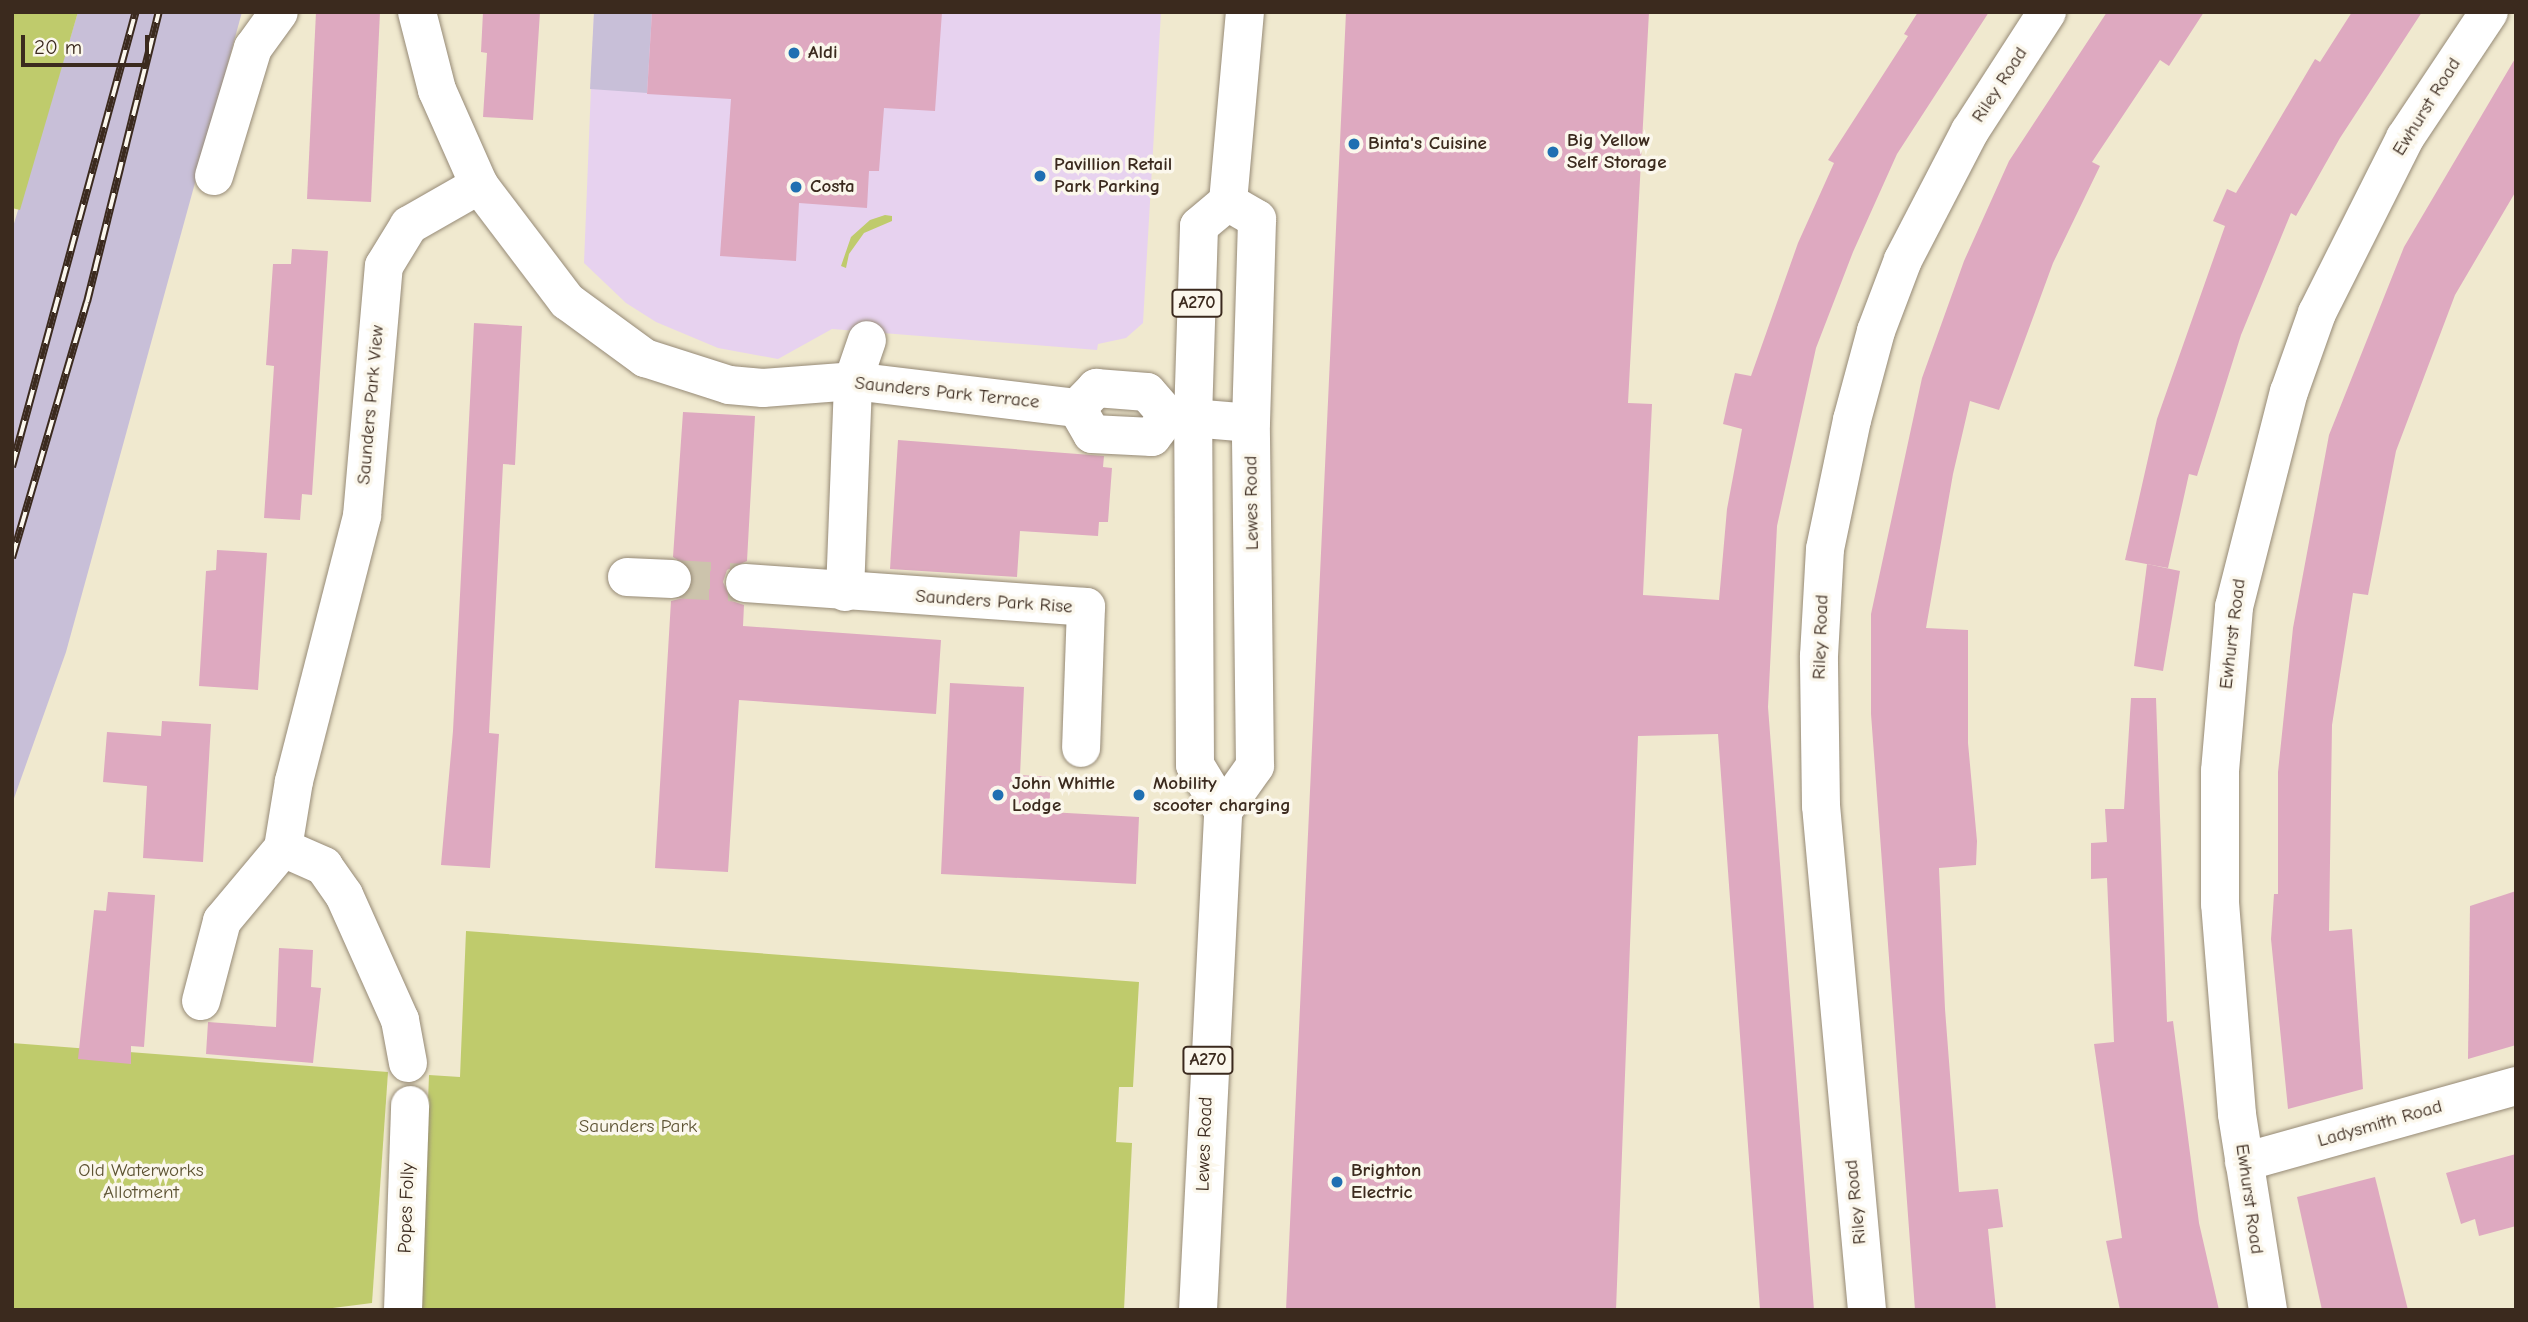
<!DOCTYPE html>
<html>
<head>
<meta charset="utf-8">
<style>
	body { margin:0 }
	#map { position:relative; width:2528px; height:1322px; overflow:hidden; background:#f0e9cf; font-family:"Comic Neue",sans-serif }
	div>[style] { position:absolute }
	.built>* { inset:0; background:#e7d2ef }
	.industrial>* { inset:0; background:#c8bfd8 }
	.green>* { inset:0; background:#bfcb6c }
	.building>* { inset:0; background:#dea9c0 }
	.minor-tunnel>* { height:38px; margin-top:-19px; transform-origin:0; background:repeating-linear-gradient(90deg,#ccc3ac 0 38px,transparent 0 57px) }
	.roads { filter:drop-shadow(0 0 2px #968a76) drop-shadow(0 0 2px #968a76) }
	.minor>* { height:38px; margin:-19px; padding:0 19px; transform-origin:19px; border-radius:19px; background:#fff }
	.major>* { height:38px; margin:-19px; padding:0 19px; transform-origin:19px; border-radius:19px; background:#fff }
	.rail>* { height:8px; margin-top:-4px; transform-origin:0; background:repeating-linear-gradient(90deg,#fbf7ec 0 16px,#3b2a1e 0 32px); box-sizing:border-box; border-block:2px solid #3b2a1e }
	.dots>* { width:19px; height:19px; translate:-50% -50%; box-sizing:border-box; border:4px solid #fbf7ec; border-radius:50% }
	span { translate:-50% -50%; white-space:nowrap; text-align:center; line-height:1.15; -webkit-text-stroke:7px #fbf7ec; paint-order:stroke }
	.shield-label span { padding:2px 5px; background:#fbf7ec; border:2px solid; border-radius:5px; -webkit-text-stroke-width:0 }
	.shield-label { font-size:18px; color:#3b2a1e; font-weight:700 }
	.poi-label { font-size:19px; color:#3b2a1e; font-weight:700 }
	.left { translate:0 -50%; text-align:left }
	.street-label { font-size:19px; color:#3b2a1e }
	.park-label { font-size:19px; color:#5c5232 }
	.frame { position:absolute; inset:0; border:14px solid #3b2a1e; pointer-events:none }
	.scale { position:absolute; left:21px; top:35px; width:128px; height:32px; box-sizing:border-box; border:4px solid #3b2a1e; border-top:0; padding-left:9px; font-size:21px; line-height:24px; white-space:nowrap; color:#3b2a1e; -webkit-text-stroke:5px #fbf7ec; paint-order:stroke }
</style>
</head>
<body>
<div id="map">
	<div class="built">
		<i style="clip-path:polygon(594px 12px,1161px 12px,1143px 323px,1126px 338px,1098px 344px,1097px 350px,832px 329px,778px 359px,718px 348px,656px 322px,626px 303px,584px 263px)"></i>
	</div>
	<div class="industrial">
		<i style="clip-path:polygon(78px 12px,242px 12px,66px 652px,12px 804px,12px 230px)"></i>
		<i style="clip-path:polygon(594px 12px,652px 12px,647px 93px,590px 89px)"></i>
	</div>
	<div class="green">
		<i style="clip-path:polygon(12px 12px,78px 12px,20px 210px,12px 208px)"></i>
		<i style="clip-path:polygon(885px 215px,892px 216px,892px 221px,864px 233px,849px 254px,846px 268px,841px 266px,851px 237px,870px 220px)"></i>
		<i style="clip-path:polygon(466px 931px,1139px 982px,1133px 1087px,1119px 1087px,1116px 1142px,1132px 1143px,1124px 1310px,420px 1310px,429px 1075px,460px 1077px)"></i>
		<i style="clip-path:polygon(12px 1043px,388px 1072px,372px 1303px,317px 1310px,12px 1310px)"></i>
	</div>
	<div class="building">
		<i style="clip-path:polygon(316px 12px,380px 12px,371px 202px,307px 199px)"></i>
		<i style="clip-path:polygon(483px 12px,540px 12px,533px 120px,483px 117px,487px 53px,481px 52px)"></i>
		<i style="clip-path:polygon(652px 12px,942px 12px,935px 111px,884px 108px,879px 171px,869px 171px,867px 208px,799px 203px,796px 261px,720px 256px,731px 99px,647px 94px)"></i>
		<i style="clip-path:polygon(1346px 12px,1649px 12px,1628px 403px,1652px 404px,1643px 595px,1719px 600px,1727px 509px,1742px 429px,1723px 424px,1728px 401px,1735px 373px,1751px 376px,1798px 243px,1834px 163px,1828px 160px,1908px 36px,1904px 34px,1918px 12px,1989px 12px,1897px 154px,1853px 252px,1816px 348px,1777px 526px,1768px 707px,1814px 1310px,1760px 1310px,1718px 734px,1638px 736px,1616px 1310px,1286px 1310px)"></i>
		<i style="clip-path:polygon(2107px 12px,2204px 12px,2169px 66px,2160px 60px,2092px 162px,2100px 166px,2053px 263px,1999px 410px,1970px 401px,1953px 474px,1926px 628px,1968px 630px,1968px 743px,1977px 841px,1976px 865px,1939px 868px,1945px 1009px,1959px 1192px,1998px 1189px,2003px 1227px,1988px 1229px,1996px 1310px,1915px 1310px,1871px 714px,1871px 614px,1922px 378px,1964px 261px,2009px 161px)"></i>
		<i style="clip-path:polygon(2352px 12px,2422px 12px,2340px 138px,2296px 216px,2291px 213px,2241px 335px,2197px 476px,2189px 474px,2168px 568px,2125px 560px,2157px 419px,2225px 226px,2213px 221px,2227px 189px,2236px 193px,2315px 59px,2320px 62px)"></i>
		<i style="clip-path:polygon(2516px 57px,2516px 191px,2455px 295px,2396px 451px,2368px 595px,2353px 593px,2332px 725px,2329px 931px,2352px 929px,2363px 1089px,2288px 1109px,2271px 939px,2274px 894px,2278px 894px,2278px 772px,2293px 628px,2329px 435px,2404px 247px)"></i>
		<i style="clip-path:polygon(292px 249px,328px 251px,312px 495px,302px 494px,300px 520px,264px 518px,274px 366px,266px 365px,273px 264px,291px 264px)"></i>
		<i style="clip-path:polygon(474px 323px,522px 326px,515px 465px,503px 464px,489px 733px,499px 734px,490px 868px,441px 865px,453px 731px)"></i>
		<i style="clip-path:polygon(683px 412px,755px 416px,747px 561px,727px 570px,723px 582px,732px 601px,744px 605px,743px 626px,941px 640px,936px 714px,739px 700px,728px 872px,655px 868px,671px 601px,683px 598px,694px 581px,691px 568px,673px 557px)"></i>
		<i style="clip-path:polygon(898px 440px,1104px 456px,1103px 467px,1112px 468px,1108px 522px,1099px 522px,1098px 536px,1020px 531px,1017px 577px,890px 569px)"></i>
		<i style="clip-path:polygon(217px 550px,267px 553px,258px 690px,199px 686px,206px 571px,216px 570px)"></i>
		<i style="clip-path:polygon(2147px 564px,2180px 571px,2163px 671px,2134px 666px)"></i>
		<i style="clip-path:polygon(950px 683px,1024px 687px,1020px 775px,1051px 777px,1049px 812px,1139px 817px,1136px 884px,941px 874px)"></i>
		<i style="clip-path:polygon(2131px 698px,2156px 698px,2167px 1022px,2173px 1021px,2199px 1223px,2219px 1310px,2120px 1310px,2106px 1241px,2122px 1238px,2094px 1044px,2114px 1042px,2107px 878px,2091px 879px,2091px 843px,2107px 842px,2105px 809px,2124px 809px)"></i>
		<i style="clip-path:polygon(162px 721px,211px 724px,203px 862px,143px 858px,147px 786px,103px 782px,107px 732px,161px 736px)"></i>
		<i style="clip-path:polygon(2516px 891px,2516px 1045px,2468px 1059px,2470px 906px)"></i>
		<i style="clip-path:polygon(108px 892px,155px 895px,144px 1047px,131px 1046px,131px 1064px,78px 1059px,94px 910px,106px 911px)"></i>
		<i style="clip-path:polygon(279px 948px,313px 950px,311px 987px,321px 988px,313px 1063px,206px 1054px,208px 1022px,276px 1027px)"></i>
		<i style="clip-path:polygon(2516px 1154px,2516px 1226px,2479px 1236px,2475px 1219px,2461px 1224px,2446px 1173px)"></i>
		<i style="clip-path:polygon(2375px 1177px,2408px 1310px,2322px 1310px,2297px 1197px)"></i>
	</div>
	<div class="minor-tunnel">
		<i style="left:672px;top:579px;width:73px;rotate:3.1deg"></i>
	</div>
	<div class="roads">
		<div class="minor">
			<i style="left:417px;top:12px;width:81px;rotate:75.6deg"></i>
			<i style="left:437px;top:90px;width:104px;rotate:66.1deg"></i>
			<i style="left:479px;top:185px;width:146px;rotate:52.8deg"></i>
			<i style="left:567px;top:301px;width:97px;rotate:36.2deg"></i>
			<i style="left:645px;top:358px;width:88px;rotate:17.8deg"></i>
			<i style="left:729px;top:385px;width:34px;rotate:5deg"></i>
			<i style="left:763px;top:388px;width:90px;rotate:-4.4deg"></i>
			<i style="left:853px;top:381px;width:226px;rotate:6.9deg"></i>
			<i style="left:214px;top:176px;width:134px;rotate:-73.1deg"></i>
			<i style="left:253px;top:48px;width:44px;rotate:-54.2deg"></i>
			<i style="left:1077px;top:408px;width:28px;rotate:-46deg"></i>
			<i style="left:1096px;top:388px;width:51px;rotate:4.5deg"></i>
			<i style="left:1147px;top:392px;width:32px;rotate:49deg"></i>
			<i style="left:1168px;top:416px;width:83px;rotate:4.8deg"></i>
			<i style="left:1077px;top:408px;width:30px;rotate:60deg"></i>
			<i style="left:1092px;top:434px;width:60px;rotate:2.9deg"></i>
			<i style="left:1152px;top:437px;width:26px;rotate:-53deg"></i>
			<i style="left:627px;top:577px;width:45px;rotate:2.5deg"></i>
			<i style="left:745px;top:583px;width:342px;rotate:4deg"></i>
			<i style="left:1086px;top:607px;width:141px;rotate:92deg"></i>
			<i style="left:845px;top:592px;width:211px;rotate:-87.8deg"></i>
			<i style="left:853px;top:381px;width:43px;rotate:-71.1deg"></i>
			<i style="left:201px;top:1001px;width:83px;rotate:-75.3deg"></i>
			<i style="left:222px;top:921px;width:95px;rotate:-50.1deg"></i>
			<i style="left:408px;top:1063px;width:44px;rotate:-100.5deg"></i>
			<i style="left:400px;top:1020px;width:137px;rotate:-114.1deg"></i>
			<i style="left:344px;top:895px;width:35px;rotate:-125deg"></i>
			<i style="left:324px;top:866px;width:45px;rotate:-156.3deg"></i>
			<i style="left:283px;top:848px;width:68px;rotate:-80.7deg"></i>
			<i style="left:294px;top:781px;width:274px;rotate:-75.6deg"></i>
			<i style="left:362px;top:516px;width:251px;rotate:-85deg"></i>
			<i style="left:384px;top:266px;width:48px;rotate:-58.6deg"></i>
			<i style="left:409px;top:225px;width:81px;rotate:-29.7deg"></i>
			<i style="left:2244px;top:1162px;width:282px;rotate:-15.6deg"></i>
			<i style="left:403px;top:1310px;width:205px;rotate:-88deg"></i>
			<i style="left:1867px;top:1310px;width:506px;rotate:-95.21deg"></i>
			<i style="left:1821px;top:806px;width:150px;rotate:-90.8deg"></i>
			<i style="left:1819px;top:656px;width:107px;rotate:-86.8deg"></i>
			<i style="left:1825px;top:549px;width:132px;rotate:-78.2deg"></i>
			<i style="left:1852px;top:420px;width:92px;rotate:-74.9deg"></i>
			<i style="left:1876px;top:331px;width:76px;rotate:-69.2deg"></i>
			<i style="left:1903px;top:260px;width:145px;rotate:-62.6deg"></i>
			<i style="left:1970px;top:131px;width:142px;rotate:-57.1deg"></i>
			<i style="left:2268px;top:1310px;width:198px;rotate:-99deg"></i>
			<i style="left:2237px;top:1114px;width:211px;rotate:-94.6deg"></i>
			<i style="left:2220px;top:904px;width:133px;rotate:-90deg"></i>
			<i style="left:2220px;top:771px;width:165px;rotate:-85.1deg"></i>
			<i style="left:2234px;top:607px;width:222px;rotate:-75.7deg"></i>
			<i style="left:2289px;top:392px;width:84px;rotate:-70.5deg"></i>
			<i style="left:2317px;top:313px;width:196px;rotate:-63.3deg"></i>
			<i style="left:2405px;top:138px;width:151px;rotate:-56.3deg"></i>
		</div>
		<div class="major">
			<i style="left:1223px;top:811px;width:54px;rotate:-121.3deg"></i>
			<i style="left:1195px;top:765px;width:347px;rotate:-90.3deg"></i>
			<i style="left:1193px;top:418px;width:192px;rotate:-88.2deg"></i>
			<i style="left:1199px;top:226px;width:38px;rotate:-40deg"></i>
			<i style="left:1228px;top:202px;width:191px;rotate:-84.9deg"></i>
			<i style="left:1198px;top:1310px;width:500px;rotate:-87.1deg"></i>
			<i style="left:1223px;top:811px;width:55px;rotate:-54.6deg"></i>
			<i style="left:1255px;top:766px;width:343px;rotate:-90.7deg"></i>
			<i style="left:1251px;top:423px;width:204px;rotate:-88.3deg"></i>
			<i style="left:1257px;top:219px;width:34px;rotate:-150deg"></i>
		</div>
	</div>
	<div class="rail">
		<i style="left:12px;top:467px;width:472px;rotate:-74.8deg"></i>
		<i style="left:12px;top:558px;width:267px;rotate:-73.7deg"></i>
		<i style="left:87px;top:302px;width:299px;rotate:-76.1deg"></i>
	</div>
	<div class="dots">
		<i style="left:794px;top:53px;background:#1f6fb2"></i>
		<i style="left:1354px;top:144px;background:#1f6fb2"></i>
		<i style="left:1553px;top:152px;background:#1f6fb2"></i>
		<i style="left:1040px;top:176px;background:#1f6fb2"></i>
		<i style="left:796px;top:187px;background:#1f6fb2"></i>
		<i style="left:998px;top:795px;background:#1f6fb2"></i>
		<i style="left:1139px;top:795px;background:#1f6fb2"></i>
		<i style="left:1337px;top:1182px;background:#1f6fb2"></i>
	</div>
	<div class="shield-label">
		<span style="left:1197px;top:303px">A270</span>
		<span style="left:1208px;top:1060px">A270</span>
	</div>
	<div class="poi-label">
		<span class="left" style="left:808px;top:53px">Aldi</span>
		<span class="left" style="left:1567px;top:152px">Big Yellow<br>Self Storage</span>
		<span class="left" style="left:1368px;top:144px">Binta's Cuisine</span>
		<span class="left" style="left:1054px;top:176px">Pavillion Retail<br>Park Parking</span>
		<span class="left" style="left:810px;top:187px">Costa</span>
		<span class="left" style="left:1012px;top:795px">John Whittle<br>Lodge</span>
		<span class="left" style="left:1153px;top:795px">Mobility<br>scooter charging</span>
		<span class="left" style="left:1351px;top:1182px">Brighton<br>Electric</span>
	</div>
	<div class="street-label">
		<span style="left:2000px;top:85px;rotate:-57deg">Riley Road</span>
		<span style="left:2427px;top:107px;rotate:-58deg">Ewhurst Road</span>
		<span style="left:947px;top:393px;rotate:6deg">Saunders Park Terrace</span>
		<span style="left:371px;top:405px;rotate:-85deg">Saunders Park View</span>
		<span style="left:1252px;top:503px;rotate:-91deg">Lewes Road</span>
		<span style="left:994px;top:602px;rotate:4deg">Saunders Park Rise</span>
		<span style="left:2233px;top:634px;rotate:-83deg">Ewhurst Road</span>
		<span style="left:1821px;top:637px;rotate:-88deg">Riley Road</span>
		<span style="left:2380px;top:1124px;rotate:-16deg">Ladysmith Road</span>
		<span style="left:1205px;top:1144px;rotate:-88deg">Lewes Road</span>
		<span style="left:2249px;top:1199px;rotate:82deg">Ewhurst Road</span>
		<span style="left:1856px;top:1202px;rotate:-96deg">Riley Road</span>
		<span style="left:407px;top:1208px;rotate:-88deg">Popes Folly</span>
	</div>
	<div class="park-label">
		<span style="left:638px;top:1127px">Saunders Park</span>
		<span style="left:141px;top:1182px">Old Waterworks<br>Allotment</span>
	</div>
	<div class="frame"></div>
	<div class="scale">20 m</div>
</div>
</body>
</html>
